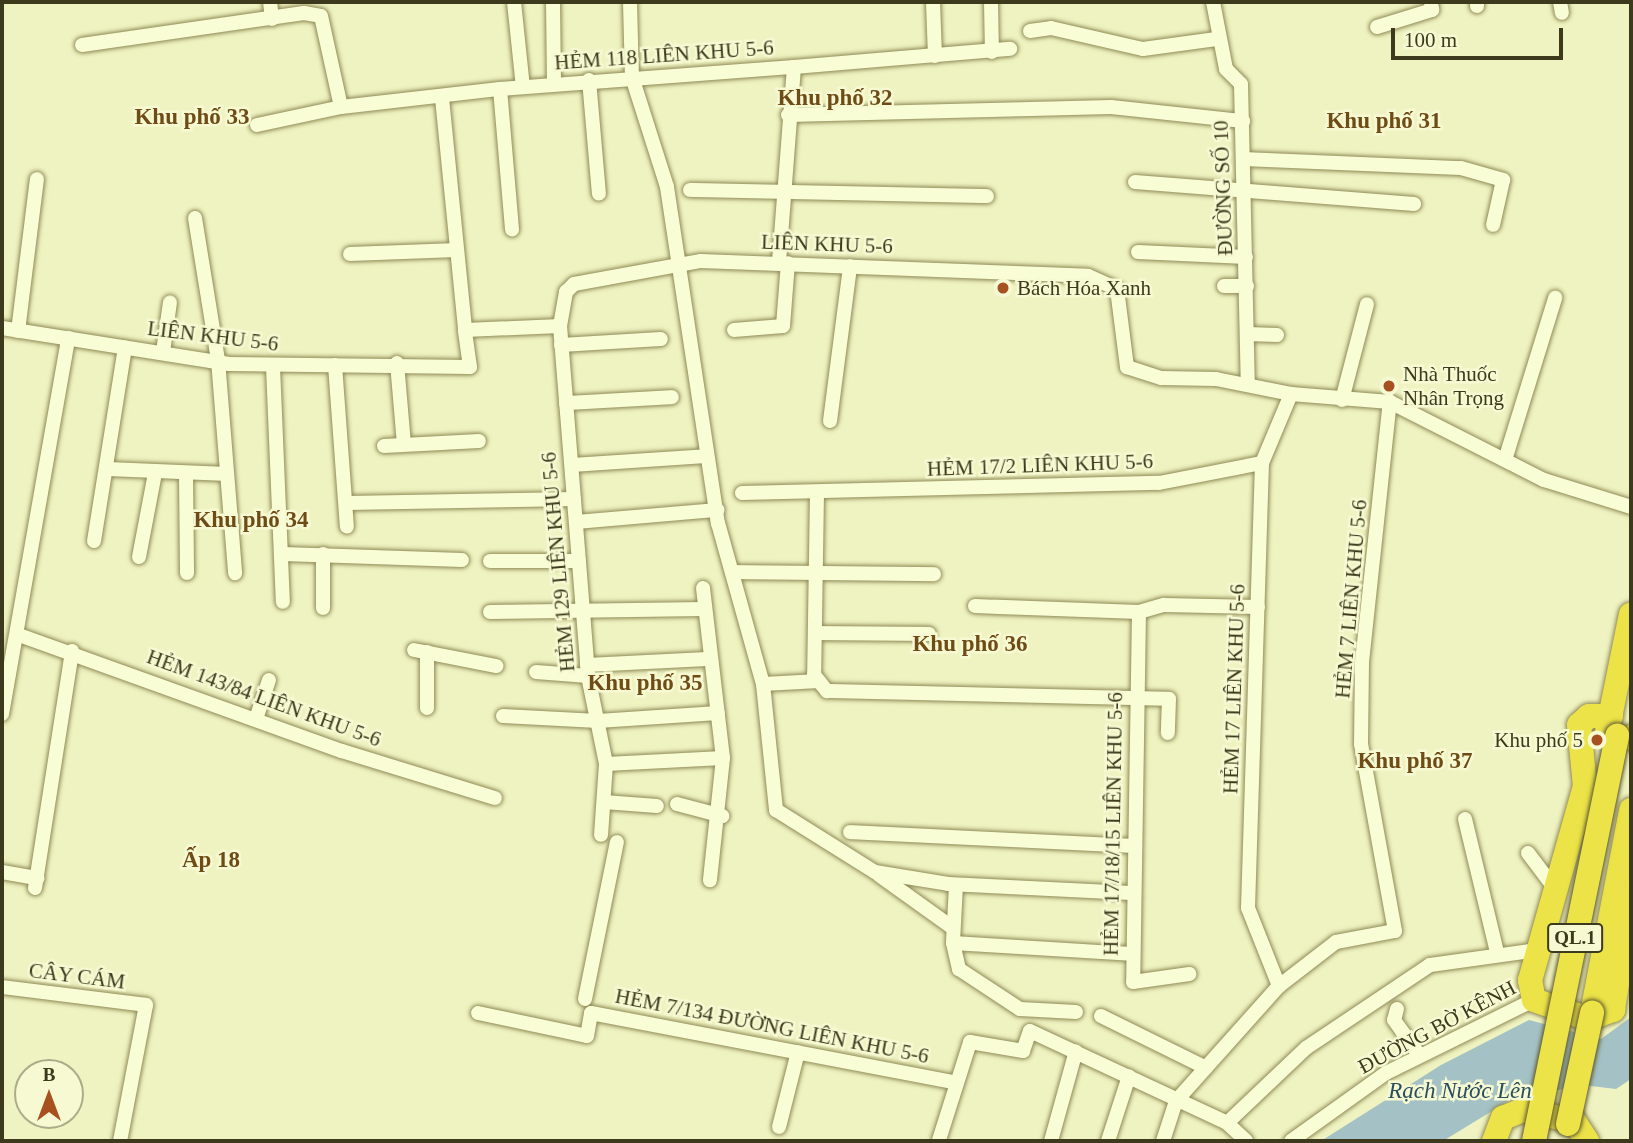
<!DOCTYPE html>
<html>
<head>
<meta charset="utf-8">
<style>
	body { margin:0 }
	#map { position:relative; width:1633px; height:1143px; overflow:hidden; background:#eff3c1; font-family:"Times New Roman",serif }
	div>[style] { position:absolute }
	.water>* { inset:0; background:#a4c2c5 }
	.roads { filter:drop-shadow(0 0 2px #8f8a56) drop-shadow(0 0 2px #8f8a56) }
	.street>* { height:14px; margin:-7px; padding:0 7px; transform-origin:7px; border-radius:7px; background:#f9fdd6 }
	.highway>* { height:24px; margin:-12px; padding:0 12px; transform-origin:12px; border-radius:12px; background:#ece348 }
	.bridges { filter:drop-shadow(0 0 2px #5c552b) drop-shadow(0 0 2px #5c552b) }
	.highway-bridge>* { height:24px; margin:-12px; padding:0 12px; transform-origin:12px; border-radius:12px; background:#ece348 }
	.dots>* { width:19px; height:19px; translate:-50% -50%; box-sizing:border-box; border:4px solid #f6f9d2; border-radius:50% }
	span { translate:-50% -50%; white-space:nowrap; text-align:center; line-height:1.15; -webkit-text-stroke:5px #f6f9d2; paint-order:stroke }
	.shield-label span { padding:2px 5px; background:#f6f9d2; border:2px solid; border-radius:5px; -webkit-text-stroke-width:0 }
	.shield-label { font-size:19px; color:#3d391c; font-weight:700 }
	.street-label { font-size:21px; color:#3d391c }
	.poi-label { font-size:21px; color:#3d391c }
	.left { translate:0 -50%; text-align:left }
	.right { translate:-100% -50%; text-align:right }
	.neighbourhood-label { font-size:23px; color:#6f4b16; font-weight:700 }
	.water-label { font-size:23px; color:#2a4e5f; font-style:italic }
	.frame { position:absolute; inset:0; border:4px solid #3d391c; pointer-events:none }
	.north { position:absolute; left:14px; top:1059px; width:70px; height:70px; box-sizing:border-box; background:#f6f9d2; border:2px solid #acac89; border-radius:50%; rotate:0deg; font-size:19px; font-weight:700; line-height:28px; text-align:center; color:#3d391c }
	.north::after { content:''; display:block; margin:auto; width:24px; height:32px; background:#a6511f; clip-path:polygon(50% 0,100% 100%,50% 72%,0 100%) }
	.scale { position:absolute; left:1391px; top:28px; width:172px; height:32px; box-sizing:border-box; border:4px solid #3d391c; border-top:0; padding-left:9px; font-size:21px; line-height:24px; white-space:nowrap; color:#3d391c; -webkit-text-stroke:5px #f6f9d2; paint-order:stroke }
</style>
</head>
<body>
<div id="map">
	<div class="water">
		<i style="clip-path:polygon(1631px 1017px,1631px 1079px,1616px 1089px,1583px 1085px,1510px 1100px,1443px 1141px,1321px 1141px,1441px 1065px,1529px 1020px,1601px 1039px)"></i>
	</div>
	<div class="roads">
		<div class="street">
			<i style="left:270px;top:2px;width:17px;rotate:83deg"></i>
			<i style="left:514px;top:2px;width:85px;rotate:84deg"></i>
			<i style="left:553px;top:2px;width:82px;rotate:89.3deg"></i>
			<i style="left:630px;top:2px;width:75px;rotate:88.5deg"></i>
			<i style="left:632px;top:77px;width:115px;rotate:72.3deg"></i>
			<i style="left:667px;top:187px;width:340px;rotate:81.4deg"></i>
			<i style="left:718px;top:523px;width:167px;rotate:74.4deg"></i>
			<i style="left:763px;top:684px;width:127px;rotate:84.1deg"></i>
			<i style="left:776px;top:810px;width:117px;rotate:32.1deg"></i>
			<i style="left:875px;top:872px;width:74px;rotate:9.3deg"></i>
			<i style="left:948px;top:884px;width:183px;rotate:2.8deg"></i>
			<i style="left:933px;top:2px;width:54px;rotate:87.9deg"></i>
			<i style="left:991px;top:2px;width:50px;rotate:88.9deg"></i>
			<i style="left:1213px;top:2px;width:68px;rotate:79deg"></i>
			<i style="left:1226px;top:69px;width:21px;rotate:45deg"></i>
			<i style="left:1241px;top:84px;width:299px;rotate:88.7deg"></i>
			<i style="left:1477px;top:2px;width:4px;rotate:90deg"></i>
			<i style="left:1560px;top:2px;width:11px;rotate:80deg"></i>
			<i style="left:1377px;top:27px;width:58px;rotate:-17.2deg"></i>
			<i style="left:1432px;top:10px;width:8px;rotate:-97deg"></i>
			<i style="left:1030px;top:31px;width:21px;rotate:-8deg"></i>
			<i style="left:1051px;top:28px;width:94px;rotate:12.9deg"></i>
			<i style="left:1143px;top:49px;width:74px;rotate:-7.8deg"></i>
			<i style="left:82px;top:45px;width:224px;rotate:-8.2deg"></i>
			<i style="left:304px;top:13px;width:17px;rotate:10deg"></i>
			<i style="left:321px;top:16px;width:93px;rotate:77.6deg"></i>
			<i style="left:794px;top:67px;width:217px;rotate:-4.8deg"></i>
			<i style="left:589px;top:80px;width:114px;rotate:85deg"></i>
			<i style="left:500px;top:89px;width:141px;rotate:85.1deg"></i>
			<i style="left:442px;top:98px;width:233px;rotate:84.3deg"></i>
			<i style="left:788px;top:115px;width:323px;rotate:-1.4deg"></i>
			<i style="left:1111px;top:107px;width:133px;rotate:6.1deg"></i>
			<i style="left:257px;top:125px;width:86px;rotate:-12.1deg"></i>
			<i style="left:341px;top:107px;width:160px;rotate:-6.5deg"></i>
			<i style="left:500px;top:89px;width:295px;rotate:-4.3deg"></i>
			<i style="left:794px;top:67px;width:197px;rotate:94.4deg"></i>
			<i style="left:1243px;top:159px;width:218px;rotate:2.4deg"></i>
			<i style="left:1461px;top:168px;width:44px;rotate:15.9deg"></i>
			<i style="left:1503px;top:180px;width:46px;rotate:102.5deg"></i>
			<i style="left:1135px;top:182px;width:280px;rotate:4.5deg"></i>
			<i style="left:690px;top:190px;width:297px;rotate:1.2deg"></i>
			<i style="left:195px;top:218px;width:144px;rotate:80.8deg"></i>
			<i style="left:218px;top:360px;width:214px;rotate:85.4deg"></i>
			<i style="left:1138px;top:252px;width:108px;rotate:2.7deg"></i>
			<i style="left:350px;top:254px;width:107px;rotate:-2.1deg"></i>
			<i style="left:1224px;top:286px;width:23px"></i>
			<i style="left:560px;top:326px;width:351px;rotate:85.4deg"></i>
			<i style="left:588px;top:676px;width:90px;rotate:78.4deg"></i>
			<i style="left:606px;top:764px;width:71px;rotate:94deg"></i>
			<i style="left:2px;top:328px;width:230px;rotate:9deg"></i>
			<i style="left:229px;top:364px;width:241px;rotate:0.7deg"></i>
			<i style="left:470px;top:367px;width:37px;rotate:-98deg"></i>
			<i style="left:465px;top:330px;width:95px;rotate:-2.4deg"></i>
			<i style="left:560px;top:326px;width:35px;rotate:-80deg"></i>
			<i style="left:566px;top:292px;width:11px;rotate:-45deg"></i>
			<i style="left:574px;top:284px;width:129px;rotate:-10.3deg"></i>
			<i style="left:701px;top:261px;width:387px;rotate:2.2deg"></i>
			<i style="left:1088px;top:276px;width:32px;rotate:24deg"></i>
			<i style="left:1117px;top:289px;width:79px;rotate:82.7deg"></i>
			<i style="left:1127px;top:367px;width:36px;rotate:18deg"></i>
			<i style="left:1161px;top:378px;width:55px;rotate:1deg"></i>
			<i style="left:1216px;top:379px;width:76px;rotate:11.3deg"></i>
			<i style="left:1291px;top:394px;width:99px;rotate:4.6deg"></i>
			<i style="left:1390px;top:402px;width:173px;rotate:26.9deg"></i>
			<i style="left:1544px;top:480px;width:91px;rotate:17.2deg"></i>
			<i style="left:734px;top:330px;width:49px;rotate:-4.7deg"></i>
			<i style="left:783px;top:326px;width:63px;rotate:-85.5deg"></i>
			<i style="left:18px;top:331px;width:153px;rotate:-82.9deg"></i>
			<i style="left:1247px;top:334px;width:30px;rotate:2deg"></i>
			<i style="left:561px;top:345px;width:100px;rotate:-3.4deg"></i>
			<i style="left:163px;top:352px;width:50px;rotate:-82deg"></i>
			<i style="left:397px;top:363px;width:81px;rotate:85.1deg"></i>
			<i style="left:335px;top:365px;width:162px;rotate:85.8deg"></i>
			<i style="left:273px;top:367px;width:235px;rotate:87.6deg"></i>
			<i style="left:1342px;top:400px;width:99px;rotate:-75.4deg"></i>
			<i style="left:566px;top:403px;width:106px;rotate:-3.2deg"></i>
			<i style="left:830px;top:421px;width:156px;rotate:-82.6deg"></i>
			<i style="left:384px;top:446px;width:95px;rotate:-3deg"></i>
			<i style="left:1505px;top:460px;width:170px;rotate:-72.8deg"></i>
			<i style="left:572px;top:465px;width:134px;rotate:-3.8deg"></i>
			<i style="left:109px;top:469px;width:118px;rotate:2.4deg"></i>
			<i style="left:186px;top:475px;width:98px;rotate:89.4deg"></i>
			<i style="left:742px;top:493px;width:417px;rotate:-1.4deg"></i>
			<i style="left:1159px;top:483px;width:105px;rotate:-11deg"></i>
			<i style="left:817px;top:493px;width:182px;rotate:90.9deg"></i>
			<i style="left:814px;top:675px;width:21px;rotate:51deg"></i>
			<i style="left:827px;top:691px;width:342px;rotate:1.3deg"></i>
			<i style="left:1169px;top:699px;width:34px;rotate:92deg"></i>
			<i style="left:347px;top:503px;width:227px;rotate:-1deg"></i>
			<i style="left:576px;top:522px;width:142px;rotate:-4.9deg"></i>
			<i style="left:94px;top:541px;width:196px;rotate:-80.9deg"></i>
			<i style="left:283px;top:554px;width:179px;rotate:1.9deg"></i>
			<i style="left:139px;top:557px;width:86px;rotate:-79.2deg"></i>
			<i style="left:490px;top:561px;width:89px"></i>
			<i style="left:732px;top:572px;width:202px;rotate:0.6deg"></i>
			<i style="left:703px;top:588px;width:171px;rotate:83.3deg"></i>
			<i style="left:723px;top:758px;width:123px;rotate:96.1deg"></i>
			<i style="left:975px;top:606px;width:164px;rotate:2.1deg"></i>
			<i style="left:1139px;top:612px;width:26px;rotate:-16deg"></i>
			<i style="left:1164px;top:605px;width:94px;rotate:1.2deg"></i>
			<i style="left:323px;top:608px;width:54px;rotate:-90deg"></i>
			<i style="left:490px;top:612px;width:214px;rotate:-0.8deg"></i>
			<i style="left:1139px;top:612px;width:370px;rotate:90.9deg"></i>
			<i style="left:1133px;top:982px;width:57px;rotate:-8.1deg"></i>
			<i style="left:818px;top:633px;width:111px;rotate:0.5deg"></i>
			<i style="left:19px;top:635px;width:343px;rotate:19.8deg"></i>
			<i style="left:342px;top:751px;width:160px;rotate:17.1deg"></i>
			<i style="left:414px;top:650px;width:84px;rotate:11deg"></i>
			<i style="left:587px;top:665px;width:120px;rotate:-2.9deg"></i>
			<i style="left:536px;top:672px;width:52px;rotate:4.4deg"></i>
			<i style="left:763px;top:684px;width:56px;rotate:-3.1deg"></i>
			<i style="left:427px;top:708px;width:56px;rotate:-90deg"></i>
			<i style="left:2px;top:714px;width:382px;rotate:-80deg"></i>
			<i style="left:503px;top:716px;width:95px;rotate:3deg"></i>
			<i style="left:598px;top:721px;width:120px;rotate:-3.8deg"></i>
			<i style="left:256px;top:719px;width:41px;rotate:-71.6deg"></i>
			<i style="left:606px;top:764px;width:117px;rotate:-2.9deg"></i>
			<i style="left:604px;top:802px;width:53px;rotate:4.3deg"></i>
			<i style="left:677px;top:804px;width:47px;rotate:14.9deg"></i>
			<i style="left:1465px;top:819px;width:137px;rotate:76.5deg"></i>
			<i style="left:850px;top:832px;width:283px;rotate:2.8deg"></i>
			<i style="left:1528px;top:853px;width:46px;rotate:52.9deg"></i>
			<i style="left:2px;top:872px;width:36px;rotate:10deg"></i>
			<i style="left:879px;top:875px;width:91px;rotate:35.6deg"></i>
			<i style="left:956px;top:885px;width:58px;rotate:93deg"></i>
			<i style="left:953px;top:943px;width:27px;rotate:77deg"></i>
			<i style="left:959px;top:969px;width:73px;rotate:33.3deg"></i>
			<i style="left:1020px;top:1009px;width:56px;rotate:3.1deg"></i>
			<i style="left:35px;top:888px;width:240px;rotate:-81.1deg"></i>
			<i style="left:953px;top:943px;width:178px;rotate:3.5deg"></i>
			<i style="left:1279px;top:986px;width:84px;rotate:-111.7deg"></i>
			<i style="left:1248px;top:908px;width:445px;rotate:-88.2deg"></i>
			<i style="left:1262px;top:463px;width:75px;rotate:-67.2deg"></i>
			<i style="left:2px;top:987px;width:145px;rotate:7.1deg"></i>
			<i style="left:146px;top:1005px;width:138px;rotate:100.8deg"></i>
			<i style="left:585px;top:999px;width:160px;rotate:-78.5deg"></i>
			<i style="left:1397px;top:1009px;width:11px;rotate:105deg"></i>
			<i style="left:1394px;top:1020px;width:44px;rotate:54.2deg"></i>
			<i style="left:478px;top:1013px;width:111px;rotate:11.9deg"></i>
			<i style="left:587px;top:1036px;width:23px;rotate:-80deg"></i>
			<i style="left:591px;top:1013px;width:369px;rotate:10.8deg"></i>
			<i style="left:1101px;top:1016px;width:117px;rotate:26.3deg"></i>
			<i style="left:1030px;top:1031px;width:217px;rotate:25deg"></i>
			<i style="left:1227px;top:1123px;width:26px;rotate:43deg"></i>
			<i style="left:1227px;top:1123px;width:109px;rotate:-43.5deg"></i>
			<i style="left:1306px;top:1048px;width:149px;rotate:-33.8deg"></i>
			<i style="left:1430px;top:965px;width:109px;rotate:-7.9deg"></i>
			<i style="left:779px;top:1127px;width:77px;rotate:-75.8deg"></i>
			<i style="left:939px;top:1140px;width:103px;rotate:-72.4deg"></i>
			<i style="left:970px;top:1042px;width:54px;rotate:9.6deg"></i>
			<i style="left:1023px;top:1051px;width:21px;rotate:-71deg"></i>
			<i style="left:1051px;top:1141px;width:93px;rotate:-74.5deg"></i>
			<i style="left:1108px;top:1141px;width:68px;rotate:-72.1deg"></i>
			<i style="left:1163px;top:1141px;width:42px;rotate:-72deg"></i>
			<i style="left:1176px;top:1101px;width:154px;rotate:-48.2deg"></i>
			<i style="left:1279px;top:986px;width:72px;rotate:-37.7deg"></i>
			<i style="left:1336px;top:942px;width:60px;rotate:-10.6deg"></i>
			<i style="left:1395px;top:931px;width:190px;rotate:-100.3deg"></i>
			<i style="left:1361px;top:744px;width:82px;rotate:-89.3deg"></i>
			<i style="left:1362px;top:662px;width:262px;rotate:-83.9deg"></i>
			<i style="left:1291px;top:1141px;width:117px;rotate:-35.6deg"></i>
			<i style="left:1386px;top:1073px;width:165px;rotate:-26.3deg"></i>
		</div>
		<div class="highway">
			<i style="left:1611px;top:716px;width:22px;rotate:180deg"></i>
			<i style="left:1589px;top:716px;width:13px;rotate:138deg"></i>
			<i style="left:1579px;top:725px;width:61px;rotate:84.4deg"></i>
			<i style="left:1585px;top:786px;width:202px;rotate:105.8deg"></i>
			<i style="left:1530px;top:980px;width:20px;rotate:79deg"></i>
			<i style="left:1534px;top:1000px;width:57px;rotate:19.4deg"></i>
			<i style="left:1588px;top:1019px;width:27px;rotate:-20deg"></i>
			<i style="left:1613px;top:1010px;width:118px;rotate:-81.3deg"></i>
			<i style="left:1607px;top:732px;width:120px;rotate:-78.5deg"></i>
			<i style="left:1631px;top:738px;width:1px;rotate:-90deg"></i>
			<i style="left:1592px;top:1013px;width:207px;rotate:-79.1deg"></i>
			<i style="left:1494px;top:1141px;width:25px;rotate:-69deg"></i>
			<i style="left:1503px;top:1118px;width:22px;rotate:-22deg"></i>
			<i style="left:1523px;top:1110px;width:52px;rotate:12.2deg"></i>
			<i style="left:1574px;top:1121px;width:24px;rotate:57deg"></i>
		</div>
	</div>
	<div class="bridges">
		<div class="highway-bridge">
			<i style="left:1568px;top:1124px;width:114px;rotate:-77.8deg"></i>
			<i style="left:1534px;top:1141px;width:414px;rotate:-78.4deg"></i>
		</div>
	</div>
	<div class="dots">
		<i style="left:1003px;top:288px;background:#a6511f"></i>
		<i style="left:1389px;top:386px;background:#a6511f"></i>
		<i style="left:1597px;top:740px;background:#a6511f"></i>
	</div>
	<div class="shield-label">
		<span style="left:1575px;top:938px">QL.1</span>
	</div>
	<div class="street-label">
		<span style="left:664px;top:55px;rotate:-4deg">HẺM 118 LIÊN KHU 5-6</span>
		<span style="left:1223px;top:188px;rotate:-92deg">ĐƯỜNG SỐ 10</span>
		<span style="left:827px;top:244px;rotate:2deg">LIÊN KHU 5-6</span>
		<span style="left:213px;top:336px;rotate:7deg">LIÊN KHU 5-6</span>
		<span style="left:1040px;top:465px;rotate:-2deg">HẺM 17/2 LIÊN KHU 5-6</span>
		<span style="left:558px;top:562px;rotate:-95deg">HẺM 129 LIÊN KHU 5-6</span>
		<span style="left:1351px;top:599px;rotate:-85deg">HẺM 7 LIÊN KHU 5-6</span>
		<span style="left:1234px;top:689px;rotate:-88deg">HẺM 17 LIÊN KHU 5-6</span>
		<span style="left:264px;top:698px;rotate:20deg">HẺM 143/84 LIÊN KHU 5-6</span>
		<span style="left:1113px;top:824px;rotate:-89deg">HẺM 17/18/15 LIÊN KHU 5-6</span>
		<span style="left:77px;top:976px;rotate:7deg">CÂY CÁM</span>
		<span style="left:772px;top:1026px;rotate:11deg">HẺM 7/134 ĐƯỜNG LIÊN KHU 5-6</span>
		<span style="left:1437px;top:1027px;rotate:-28deg">ĐƯỜNG BỜ KÊNH</span>
	</div>
	<div class="poi-label">
		<span class="left" style="left:1017px;top:288px">Bách Hóa Xanh</span>
		<span class="left" style="left:1403px;top:386px">Nhà Thuốc<br>Nhân Trọng</span>
		<span class="right" style="left:1583px;top:740px">Khu phố 5</span>
	</div>
	<div class="neighbourhood-label">
		<span style="left:835px;top:98px">Khu phố 32</span>
		<span style="left:192px;top:117px">Khu phố 33</span>
		<span style="left:1384px;top:121px">Khu phố 31</span>
		<span style="left:251px;top:520px">Khu phố 34</span>
		<span style="left:970px;top:644px">Khu phố 36</span>
		<span style="left:645px;top:683px">Khu phố 35</span>
		<span style="left:1415px;top:761px">Khu phố 37</span>
		<span style="left:211px;top:860px">Ấp 18</span>
	</div>
	<div class="water-label">
		<span style="left:1460px;top:1091px">Rạch Nước Lên</span>
	</div>
	<div class="frame"></div>
	<div class="north">B</div>
	<div class="scale">100 m</div>
</div>
</body>
</html>
